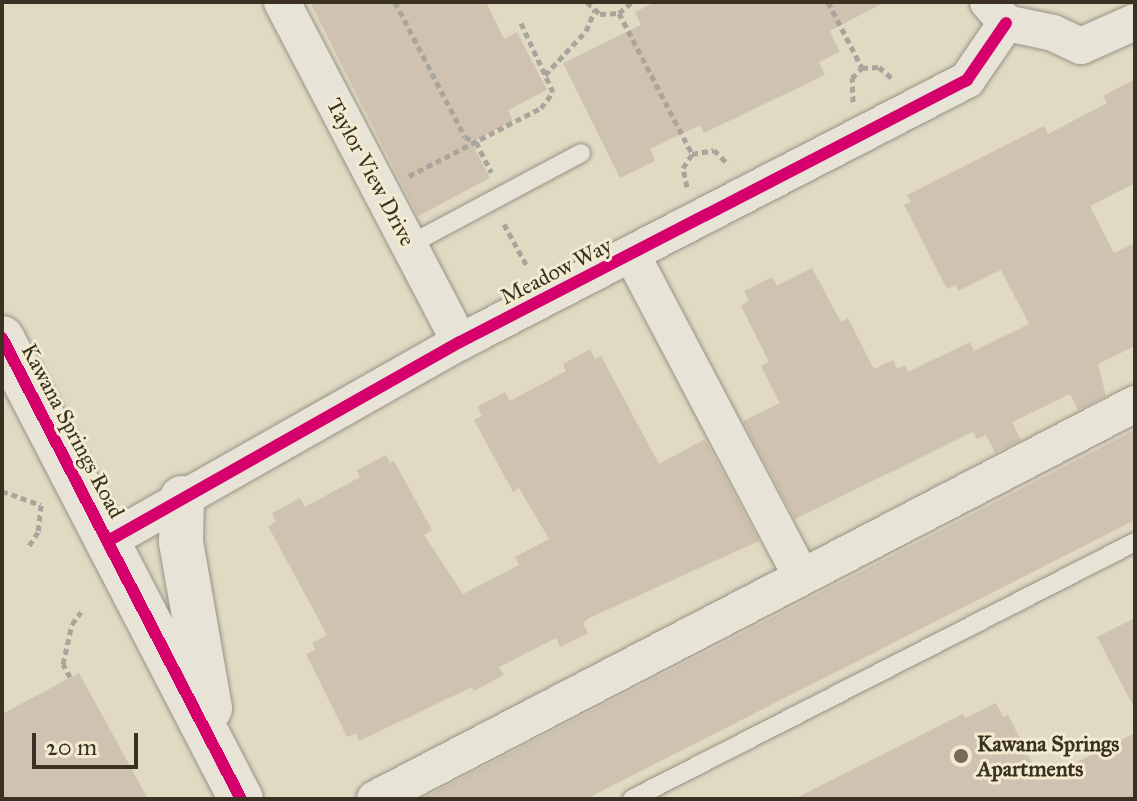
<!DOCTYPE html>
<html>
<head>
<meta charset="utf-8">
<style>
	body { margin:0 }
	#map { position:relative; width:1137px; height:801px; overflow:hidden; background:#e0dac3; font-family:"IM FELL Great Primer",serif }
	div>[style] { position:absolute }
	.building>* { inset:0; background:#cfc2b0 }
	.path>* { height:5px; margin-top:-2.5px; transform-origin:0; background:repeating-linear-gradient(90deg,#a9a59c 0 6px,transparent 0 10px) }
	.roads { filter:drop-shadow(0 0 2px #989385) drop-shadow(0 0 2px #989385) }
	.lane>* { height:18px; margin:-9px; padding:0 9px; transform-origin:9px; border-radius:9px; background:#e7e3d7 }
	.street>* { height:36px; margin:-18px; padding:0 18px; transform-origin:18px; border-radius:18px; background:#e7e3d7 }
	.secondary>* { height:44px; margin:-22px; padding:0 22px; transform-origin:22px; border-radius:22px; background:#e7e3d7 }
	.cycleway>* { height:12px; margin:-6px; padding:0 6px; transform-origin:6px; border-radius:6px; background:#d6006c }
	.dots>* { width:22px; height:22px; translate:-50% -50%; box-sizing:border-box; border:4px solid #f3ebd0; border-radius:50% }
	span { translate:-50% -50%; white-space:nowrap; text-align:center; line-height:1.15; -webkit-text-stroke:6px #f3ebd0; paint-order:stroke }
	.street-label { font-size:22px; color:#3b3123 }
	.poi-label { font-size:22px; color:#3b3123; font-weight:700 }
	.left { translate:0 -50%; text-align:left }
	.frame { position:absolute; inset:0; border:4px solid #3b3123; pointer-events:none }
	.scale { position:absolute; left:32px; top:733px; width:106px; height:36px; box-sizing:border-box; border:4px solid #3b3123; border-top:0; padding-left:10px; font-size:24px; line-height:28px; white-space:nowrap; color:#3b3123; -webkit-text-stroke:6px #f3ebd0; paint-order:stroke }
</style>
</head>
<body>
<div id="map">
	<div class="building">
		<i style="clip-path:polygon(310px 2px,486px 2px,504px 39px,517px 32px,547px 90px,508px 110px,513px 121px,471px 142px,490px 178px,418px 216px)"></i>
		<i style="clip-path:polygon(655px 2px,885px 2px,830px 31px,840px 52px,819px 62px,825px 75px,704px 133px,700px 125px,650px 149px,655px 161px,620px 178px,563px 63px,641px 25px,635px 12px)"></i>
		<i style="clip-path:polygon(1135px 79px,1135px 183px,1090px 206px,1114px 253px,1135px 243px,1135px 346px,1098px 364px,1106px 396px,1078px 410px,1070px 394px,1012px 422px,1021px 440px,995px 453px,986px 435px,977px 439px,973px 432px,795px 519px,743px 421px,780px 403px,761px 366px,769px 362px,741px 306px,749px 301px,744px 291px,772px 277px,777px 286px,812px 268px,841px 322px,848px 318px,874px 369px,893px 360px,897px 369px,905px 365px,908px 372px,970px 342px,974px 351px,1029px 324px,1001px 270px,958px 291px,956px 285px,947px 289px,904px 205px,911px 202px,907px 195px,1044px 126px,1048px 134px,1107px 103px,1103px 96px)"></i>
		<i style="clip-path:polygon(590px 349px,595px 359px,601px 356px,659px 464px,705px 439px,759px 541px,589px 618px,583px 623px,588px 633px,560px 647px,556px 638px,499px 667px,504px 675px,474px 691px,472px 687px,359px 741px,356px 734px,347px 737px,306px 654px,315px 650px,312px 643px,327px 635px,268px 526px,276px 522px,272px 513px,300px 498px,305px 507px,360px 477px,357px 470px,386px 455px,390px 463px,394px 461px,432px 530px,424px 535px,463px 594px,519px 565px,515px 557px,549px 539px,519px 488px,513px 492px,474px 420px,482px 416px,477px 407px,505px 392px,510px 401px,566px 371px,563px 364px)"></i>
		<i style="clip-path:polygon(1135px 430px,1135px 520px,586px 799px,421px 799px)"></i>
		<i style="clip-path:polygon(1135px 618px,1135px 709px,1097px 637px)"></i>
		<i style="clip-path:polygon(79px 673px,148px 799px,2px 799px,2px 714px)"></i>
		<i style="clip-path:polygon(996px 703px,1003px 717px,1008px 715px,1041px 780px,1135px 733px,1135px 799px,794px 799px,963px 714px,965px 718px)"></i>
	</div>
	<div class="path">
		<i style="left:395px;top:2px;width:152px;rotate:62.6deg"></i>
		<i style="left:465px;top:137px;width:12px;rotate:24deg"></i>
		<i style="left:476px;top:142px;width:34px;rotate:63deg"></i>
		<i style="left:587px;top:2px;width:18px;rotate:43deg"></i>
		<i style="left:600px;top:14px;width:19px;rotate:-3deg"></i>
		<i style="left:619px;top:13px;width:17px;rotate:-40deg"></i>
		<i style="left:828px;top:2px;width:74px;rotate:62.7deg"></i>
		<i style="left:619px;top:13px;width:159px;rotate:62.6deg"></i>
		<i style="left:545px;top:75px;width:60px;rotate:-47deg"></i>
		<i style="left:586px;top:31px;width:23px;rotate:-67deg"></i>
		<i style="left:853px;top:102px;width:24px;rotate:-92deg"></i>
		<i style="left:852px;top:78px;width:14px;rotate:-45deg"></i>
		<i style="left:862px;top:68px;width:17px;rotate:-3deg"></i>
		<i style="left:879px;top:67px;width:20px;rotate:41deg"></i>
		<i style="left:409px;top:176px;width:148px;rotate:-27.3deg"></i>
		<i style="left:541px;top:108px;width:20px;rotate:-53deg"></i>
		<i style="left:553px;top:92px;width:76px;rotate:-114.9deg"></i>
		<i style="left:687px;top:187px;width:19px;rotate:-102deg"></i>
		<i style="left:683px;top:168px;width:17px;rotate:-57deg"></i>
		<i style="left:692px;top:154px;width:22px;rotate:-10deg"></i>
		<i style="left:714px;top:150px;width:20px;rotate:45deg"></i>
		<i style="left:504px;top:224px;width:50px;rotate:61.4deg"></i>
		<i style="left:2px;top:491px;width:41px;rotate:19.7deg"></i>
		<i style="left:41px;top:505px;width:27px;rotate:96deg"></i>
		<i style="left:38px;top:532px;width:20px;rotate:123deg"></i>
		<i style="left:70px;top:677px;width:15px;rotate:-118deg"></i>
		<i style="left:63px;top:664px;width:41px;rotate:-77.3deg"></i>
		<i style="left:72px;top:624px;width:15px;rotate:-53deg"></i>
	</div>
	<div class="roads">
		<div class="lane">
			<i style="left:409px;top:245px;width:195px;rotate:-28.1deg"></i>
			<i style="left:632px;top:799px;width:565px;rotate:-27.06deg"></i>
		</div>
		<div class="street">
			<i style="left:282px;top:2px;width:384px;rotate:62.4deg"></i>
			<i style="left:988px;top:2px;width:28px;rotate:49deg"></i>
			<i style="left:1006px;top:23px;width:48px;rotate:12deg"></i>
			<i style="left:1053px;top:33px;width:31px;rotate:25deg"></i>
			<i style="left:1081px;top:46px;width:59px;rotate:-24deg"></i>
			<i style="left:632px;top:255px;width:363px;rotate:62.2deg"></i>
			<i style="left:108px;top:541px;width:404px;rotate:-29.5deg"></i>
			<i style="left:460px;top:342px;width:571px;rotate:-27.33deg"></i>
			<i style="left:967px;top:80px;width:69px;rotate:-55.6deg"></i>
			<i style="left:375px;top:799px;width:857px;rotate:-27.46deg"></i>
		</div>
		<div class="secondary">
			<i style="left:2px;top:338px;width:519px;rotate:62.6deg"></i>
			<i style="left:182px;top:498px;width:44px;rotate:91.3deg"></i>
			<i style="left:181px;top:542px;width:169px;rotate:80.1deg"></i>
		</div>
	</div>
	<div class="cycleway">
		<i style="left:2px;top:338px;width:519px;rotate:62.6deg"></i>
		<i style="left:108px;top:541px;width:404px;rotate:-29.5deg"></i>
		<i style="left:460px;top:342px;width:571px;rotate:-27.33deg"></i>
		<i style="left:967px;top:80px;width:69px;rotate:-55.6deg"></i>
	</div>
	<div class="dots">
		<i style="left:961px;top:756px;background:#756c5b"></i>
	</div>
	<div class="street-label">
		<span style="left:371px;top:172px;rotate:62deg">Taylor View Drive</span>
		<span style="left:556px;top:271px;rotate:-27deg">Meadow Way</span>
		<span style="left:73px;top:431px;rotate:62deg">Kawana Springs Road</span>
	</div>
	<div class="poi-label">
		<span class="left" style="left:977px;top:756px">Kawana Springs<br>Apartments</span>
	</div>
	<div class="frame"></div>
	<div class="scale">20 m</div>
</div>
</body>
</html>
